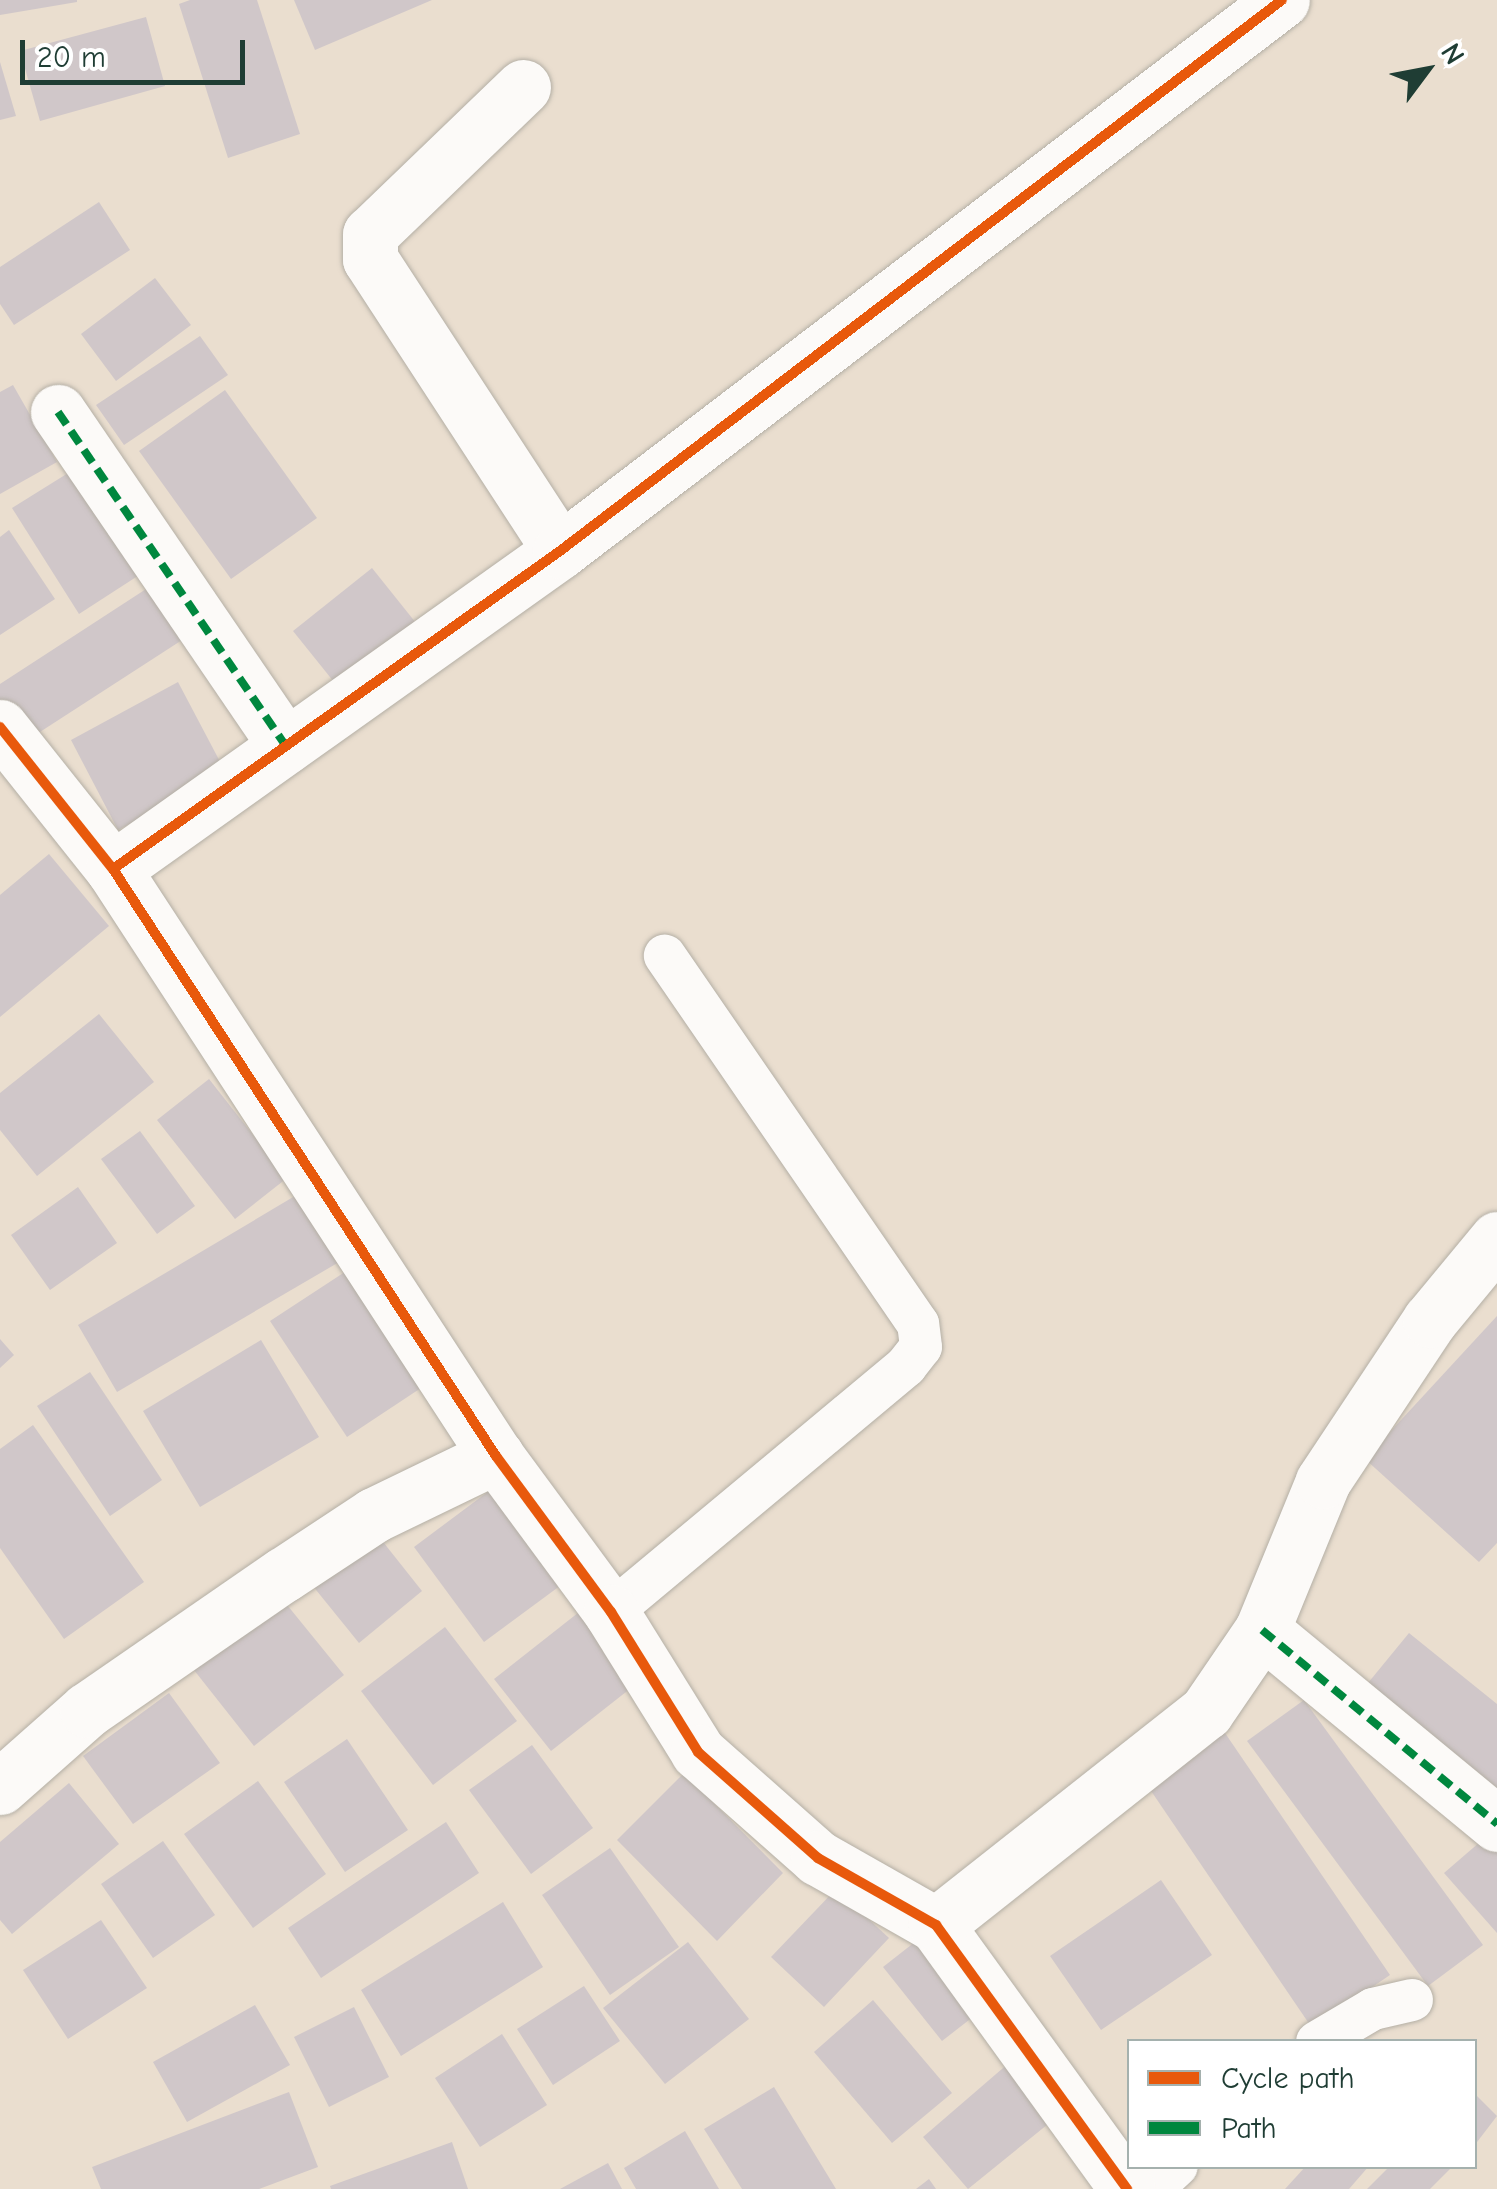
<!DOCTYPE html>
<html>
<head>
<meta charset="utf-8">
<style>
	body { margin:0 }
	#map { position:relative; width:1497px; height:2189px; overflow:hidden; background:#eadecf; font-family:"Comic Neue",sans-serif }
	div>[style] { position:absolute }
	.building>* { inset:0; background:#d0c7c9 }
	.roads { filter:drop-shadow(0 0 2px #b4afa5) drop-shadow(0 0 2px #b4afa5) }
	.lane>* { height:42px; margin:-21px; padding:0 21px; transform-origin:21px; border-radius:21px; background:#fcfaf8 }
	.street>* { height:55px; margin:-27.5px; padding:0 27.5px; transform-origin:27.5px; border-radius:27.5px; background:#fcfaf8 }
	.quiet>* { height:8px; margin-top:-4px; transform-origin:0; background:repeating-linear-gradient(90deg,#00873e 0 15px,transparent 0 23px) }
	.cycleway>* { height:10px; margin:-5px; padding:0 5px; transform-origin:5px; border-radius:5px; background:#e8590c }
	span { translate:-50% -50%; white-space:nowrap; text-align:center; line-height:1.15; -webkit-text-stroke:9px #fff; paint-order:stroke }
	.legend { position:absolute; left:1127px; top:2039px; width:350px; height:130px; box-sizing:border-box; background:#fff; border:2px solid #a5b1ae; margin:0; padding:12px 18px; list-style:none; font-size:30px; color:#1f3d34 }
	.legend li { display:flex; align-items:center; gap:20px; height:50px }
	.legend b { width:50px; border:2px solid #a5b1ae }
	.north { position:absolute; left:1377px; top:20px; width:100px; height:100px; -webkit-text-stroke:8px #fff; paint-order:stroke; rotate:58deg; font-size:28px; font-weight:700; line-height:40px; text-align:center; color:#1f3d34 }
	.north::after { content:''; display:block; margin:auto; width:35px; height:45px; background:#1f3d34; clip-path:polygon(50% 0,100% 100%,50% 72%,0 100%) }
	.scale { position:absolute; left:20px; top:40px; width:225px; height:45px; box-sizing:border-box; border:5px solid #1f3d34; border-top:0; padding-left:12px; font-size:30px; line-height:35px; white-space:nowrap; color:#1f3d34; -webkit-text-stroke:8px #fff; paint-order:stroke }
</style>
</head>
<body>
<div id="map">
	<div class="building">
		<i style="clip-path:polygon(0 0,77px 0,77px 2px,0 15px)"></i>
		<i style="clip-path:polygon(190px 0,257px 0,300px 134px,228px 158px,179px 4px)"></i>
		<i style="clip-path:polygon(294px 0,432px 0,315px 50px)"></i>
		<i style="clip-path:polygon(146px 17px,165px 86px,40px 121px,20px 51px)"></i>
		<i style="clip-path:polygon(0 62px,16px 116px,0 120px)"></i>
		<i style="clip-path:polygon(99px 202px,130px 250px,14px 325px,0 304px,0 267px)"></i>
		<i style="clip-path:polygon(155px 278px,191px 325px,116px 381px,81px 334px)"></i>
		<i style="clip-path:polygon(200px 336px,228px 375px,124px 445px,96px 405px)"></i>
		<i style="clip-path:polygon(13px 385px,57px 462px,0 494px,0 392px)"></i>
		<i style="clip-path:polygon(225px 390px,317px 518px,231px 579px,139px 451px)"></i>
		<i style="clip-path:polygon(81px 465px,147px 570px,79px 614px,12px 508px)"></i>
		<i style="clip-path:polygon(9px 530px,55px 599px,0 635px,0 537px)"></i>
		<i style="clip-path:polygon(372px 568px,420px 628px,342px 692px,293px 631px)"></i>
		<i style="clip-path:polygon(163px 578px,196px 631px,26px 741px,0 701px,0 684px)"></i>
		<i style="clip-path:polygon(178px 682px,226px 773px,118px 830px,71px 740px)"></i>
		<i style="clip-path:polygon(49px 854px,109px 926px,0 1017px,0 895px)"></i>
		<i style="clip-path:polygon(99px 1014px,154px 1082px,37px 1176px,0 1130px,0 1093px)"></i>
		<i style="clip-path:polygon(209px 1079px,287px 1178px,235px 1219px,157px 1120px)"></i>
		<i style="clip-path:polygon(140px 1131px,195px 1206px,157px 1234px,101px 1159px)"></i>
		<i style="clip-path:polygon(78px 1187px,117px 1243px,50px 1290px,11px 1235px)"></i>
		<i style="clip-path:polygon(305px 1190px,346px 1258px,117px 1392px,78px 1325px)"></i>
		<i style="clip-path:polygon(354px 1266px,430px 1382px,347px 1437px,270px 1321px)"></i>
		<i style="clip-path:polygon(1497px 1316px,1497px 1543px,1479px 1562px,1365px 1459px)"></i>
		<i style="clip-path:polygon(0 1339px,14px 1355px,0 1368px)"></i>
		<i style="clip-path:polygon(261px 1340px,319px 1437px,200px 1507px,143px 1411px)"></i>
		<i style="clip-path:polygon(90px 1372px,162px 1480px,110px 1516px,37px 1406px)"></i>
		<i style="clip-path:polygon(33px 1425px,144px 1582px,64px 1639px,0 1548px,0 1449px)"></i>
		<i style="clip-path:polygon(501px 1482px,572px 1577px,484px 1642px,414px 1547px)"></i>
		<i style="clip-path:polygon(372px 1528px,422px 1591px,359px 1643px,308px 1580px)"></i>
		<i style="clip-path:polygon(279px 1595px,344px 1675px,254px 1746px,190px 1665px)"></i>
		<i style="clip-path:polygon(588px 1605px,645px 1677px,551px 1751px,494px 1679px)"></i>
		<i style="clip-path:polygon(445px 1627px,517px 1721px,433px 1785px,361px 1691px)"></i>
		<i style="clip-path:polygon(1409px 1633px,1497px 1704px,1497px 1788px,1368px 1683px)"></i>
		<i style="clip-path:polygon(169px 1693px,220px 1763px,133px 1824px,83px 1756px)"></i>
		<i style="clip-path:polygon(1304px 1700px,1483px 1945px,1428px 1986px,1247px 1741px)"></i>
		<i style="clip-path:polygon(1225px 1733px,1390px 1975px,1312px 2028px,1147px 1785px)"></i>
		<i style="clip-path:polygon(347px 1739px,408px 1830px,345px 1872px,284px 1782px)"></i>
		<i style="clip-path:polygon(532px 1745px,593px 1828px,531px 1874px,469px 1790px)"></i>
		<i style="clip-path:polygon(684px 1773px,783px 1873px,717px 1941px,617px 1840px)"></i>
		<i style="clip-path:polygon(258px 1781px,326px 1874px,253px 1928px,184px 1834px)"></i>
		<i style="clip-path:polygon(69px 1783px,119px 1844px,12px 1934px,0 1920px,0 1842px)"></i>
		<i style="clip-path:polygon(446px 1822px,479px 1873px,321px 1978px,288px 1928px)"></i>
		<i style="clip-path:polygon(1495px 1829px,1497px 1831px,1497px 1933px,1444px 1873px)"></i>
		<i style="clip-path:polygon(163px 1841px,215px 1915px,153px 1958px,101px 1884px)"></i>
		<i style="clip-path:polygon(610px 1848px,679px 1947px,610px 1995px,542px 1895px)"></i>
		<i style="clip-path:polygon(1161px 1880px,1212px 1955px,1101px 2030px,1050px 1956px)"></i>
		<i style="clip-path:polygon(836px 1889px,889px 1938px,824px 2007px,771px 1957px)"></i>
		<i style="clip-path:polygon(503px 1902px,543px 1967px,401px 2056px,361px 1990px)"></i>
		<i style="clip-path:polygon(101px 1920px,147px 1988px,68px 2039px,23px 1970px)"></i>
		<i style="clip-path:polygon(920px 1938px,978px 2013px,942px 2041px,883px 1967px)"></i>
		<i style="clip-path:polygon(688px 1942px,749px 2019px,665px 2084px,603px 2008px)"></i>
		<i style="clip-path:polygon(584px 1986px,620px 2041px,553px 2085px,517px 2029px)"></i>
		<i style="clip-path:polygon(873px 2000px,952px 2093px,892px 2143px,814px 2052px)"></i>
		<i style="clip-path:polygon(255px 2005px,290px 2065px,187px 2122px,153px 2062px)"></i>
		<i style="clip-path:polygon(354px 2007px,389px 2077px,329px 2107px,294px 2037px)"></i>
		<i style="clip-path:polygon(502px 2034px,547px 2105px,480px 2147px,435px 2078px)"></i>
		<i style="clip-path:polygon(1010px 2062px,1058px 2116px,968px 2189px,923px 2137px)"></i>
		<i style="clip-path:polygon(774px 2087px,836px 2189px,742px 2189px,704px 2129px)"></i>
		<i style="clip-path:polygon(289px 2092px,318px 2167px,259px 2189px,101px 2189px,92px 2167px)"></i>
		<i style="clip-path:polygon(1474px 2093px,1497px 2116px,1474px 2146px)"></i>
		<i style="clip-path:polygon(685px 2131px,719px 2189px,636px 2189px,624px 2168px)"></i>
		<i style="clip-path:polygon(452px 2142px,468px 2189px,331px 2189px,330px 2186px)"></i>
		<i style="clip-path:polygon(608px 2163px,622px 2189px,560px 2189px)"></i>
		<i style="clip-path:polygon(1306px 2166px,1369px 2166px,1349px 2189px,1285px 2189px)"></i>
		<i style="clip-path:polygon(1390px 2166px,1453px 2166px,1430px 2189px,1367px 2189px)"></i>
		<i style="clip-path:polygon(929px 2179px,936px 2189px,916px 2189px)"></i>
	</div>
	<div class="roads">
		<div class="lane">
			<i style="left:611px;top:1612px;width:384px;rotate:-39.8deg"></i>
			<i style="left:906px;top:1366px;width:24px;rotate:-52deg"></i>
			<i style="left:921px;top:1347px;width:23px;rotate:-97deg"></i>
			<i style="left:918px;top:1324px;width:447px;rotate:-124.5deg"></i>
			<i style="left:1317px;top:2042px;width:65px;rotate:-30.5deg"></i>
			<i style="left:1373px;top:2009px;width:40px;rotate:-13deg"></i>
			<i style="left:1152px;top:2189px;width:34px;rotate:-43deg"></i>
		</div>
		<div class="street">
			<i style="left:523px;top:87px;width:212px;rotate:136.1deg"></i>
			<i style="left:370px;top:234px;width:25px;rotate:90deg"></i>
			<i style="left:370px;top:259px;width:348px;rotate:56.9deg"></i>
			<i style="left:58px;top:412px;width:404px;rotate:55.7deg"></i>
			<i style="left:0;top:727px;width:181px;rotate:51.5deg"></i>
			<i style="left:113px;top:869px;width:701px;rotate:56.88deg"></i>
			<i style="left:496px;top:1456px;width:194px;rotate:53.6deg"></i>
			<i style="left:611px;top:1612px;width:165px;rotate:58.1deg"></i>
			<i style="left:698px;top:1752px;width:160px;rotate:41.5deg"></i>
			<i style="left:818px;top:1858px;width:136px;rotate:29.6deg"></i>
			<i style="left:936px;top:1925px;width:326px;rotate:54.1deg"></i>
			<i style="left:113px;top:869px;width:549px;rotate:-35.43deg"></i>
			<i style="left:560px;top:551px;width:908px;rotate:-37.35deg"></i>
			<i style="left:1262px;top:1630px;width:305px;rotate:39.5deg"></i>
			<i style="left:0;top:1787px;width:116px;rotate:-41.5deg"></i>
			<i style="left:87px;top:1710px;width:238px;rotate:-34.6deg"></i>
			<i style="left:283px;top:1575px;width:109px;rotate:-33.4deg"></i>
			<i style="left:374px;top:1515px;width:136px;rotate:-25.8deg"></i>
			<i style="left:936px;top:1925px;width:344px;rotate:-38.3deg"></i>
			<i style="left:1206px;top:1712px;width:99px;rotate:-55.7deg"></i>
			<i style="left:1262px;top:1630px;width:161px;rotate:-67.7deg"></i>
			<i style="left:1323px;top:1481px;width:193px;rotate:-56.4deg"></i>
			<i style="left:1430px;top:1320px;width:105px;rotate:-50.4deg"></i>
		</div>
	</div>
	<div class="quiet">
		<i style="left:58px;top:412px;width:404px;rotate:55.7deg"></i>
		<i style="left:1262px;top:1630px;width:305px;rotate:39.5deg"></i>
	</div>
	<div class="cycleway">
		<i style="left:0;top:727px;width:181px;rotate:51.5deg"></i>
		<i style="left:113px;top:869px;width:701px;rotate:56.88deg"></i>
		<i style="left:496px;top:1456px;width:194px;rotate:53.6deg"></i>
		<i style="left:611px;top:1612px;width:165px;rotate:58.1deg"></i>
		<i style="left:698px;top:1752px;width:160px;rotate:41.5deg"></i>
		<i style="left:818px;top:1858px;width:136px;rotate:29.6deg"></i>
		<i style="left:936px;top:1925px;width:326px;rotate:54.1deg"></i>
		<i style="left:113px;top:869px;width:549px;rotate:-35.43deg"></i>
		<i style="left:560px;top:551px;width:908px;rotate:-37.35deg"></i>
	</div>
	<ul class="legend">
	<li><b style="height:12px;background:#e8590c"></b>Cycle path</li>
	<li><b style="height:12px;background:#00873e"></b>Path</li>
	</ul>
	<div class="north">N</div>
	<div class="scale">20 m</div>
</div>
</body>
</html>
